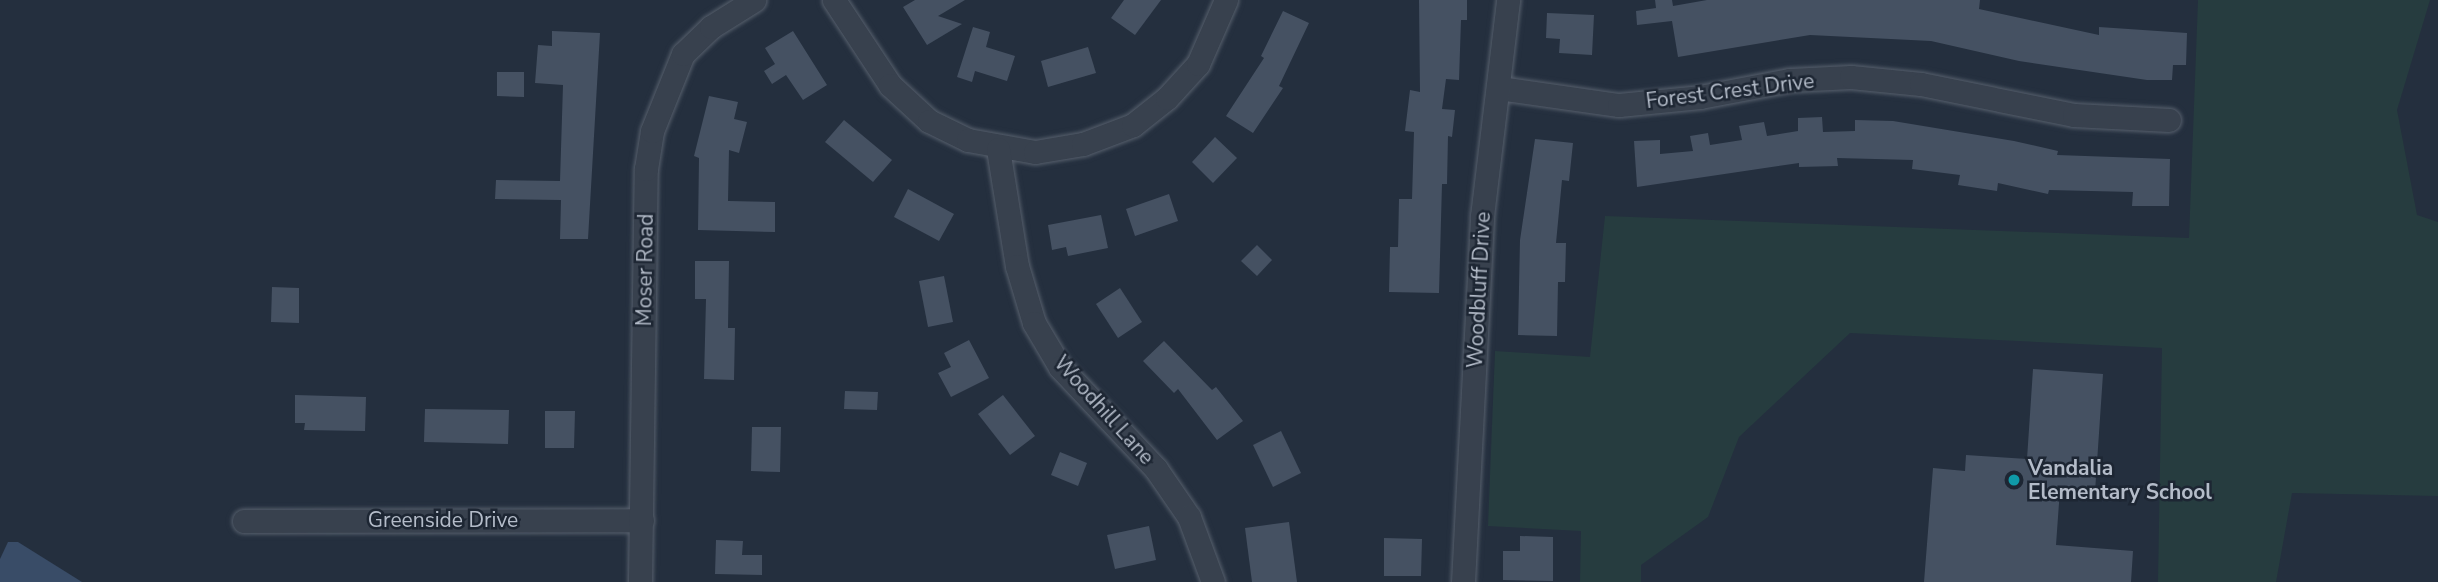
<!DOCTYPE html>
<html>
<head>
<meta charset="utf-8">
<style>
	body { margin:0 }
	#map { position:relative; width:2438px; height:582px; overflow:hidden; background:#242f3e; font-family:"Nunito Sans",sans-serif }
	div>[style] { position:absolute }
	.green>* { inset:0; background:#263c3f }
	.water>* { inset:0; background:#394c67 }
	.building>* { inset:0; background:#455162 }
	.roads { filter:drop-shadow(0 0 2px #565f6c) drop-shadow(0 0 2px #565f6c) }
	.minor>* { height:23px; margin:-11.5px; padding:0 11.5px; transform-origin:11.5px; border-radius:11.5px; background:#38414e }
	.dots>* { width:19px; height:19px; translate:-50% -50%; box-sizing:border-box; border:4px solid #1d2633; border-radius:50% }
	span { translate:-50% -50%; white-space:nowrap; text-align:center; line-height:1.15; -webkit-text-stroke:5px #1d2633; paint-order:stroke }
	.street-label { font-size:21px; color:#b4bcc9 }
	.poi-label { font-size:21px; color:#b4bcc9; font-weight:700 }
	.left { translate:0 -50%; text-align:left }
</style>
</head>
<body>
<div id="map">
	<div class="green">
		<i style="clip-path:polygon(2198px 0,2430px 0,2397px 110px,2417px 215px,2438px 222px,2438px 496px,2292px 493px,2276px 582px,2158px 582px,2162px 348px,1850px 333px,1739px 437px,1708px 517px,1641px 565px,1641px 582px,1580px 582px,1581px 531px,1488px 526px,1495px 351px,1590px 357px,1605px 216px,2189px 238px)"></i>
	</div>
	<div class="water">
		<i style="clip-path:polygon(8px 542px,18px 542px,82px 582px,0 582px,0 559px)"></i>
	</div>
	<div class="building">
		<i style="clip-path:polygon(915px 0,965px 0,938px 16px,962px 24px,927px 45px,903px 7px)"></i>
		<i style="clip-path:polygon(1124px 0,1161px 0,1135px 35px,1111px 18px)"></i>
		<i style="clip-path:polygon(1419px 0,1467px 0,1467px 20px,1461px 20px,1459px 80px,1446px 79px,1442px 109px,1455px 110px,1452px 137px,1448px 136px,1447px 184px,1442px 184px,1439px 293px,1389px 292px,1390px 247px,1398px 247px,1399px 199px,1412px 199px,1414px 132px,1405px 131px,1410px 90px,1420px 92px)"></i>
		<i style="clip-path:polygon(1655px 0,1672px 0,1673px 6px,1707px 0,1980px 0,1979px 9px,2099px 35px,2099px 27px,2187px 33px,2186px 65px,2173px 65px,2172px 80px,2147px 80px,2019px 61px,1931px 41px,1810px 35px,1678px 57px,1672px 21px,1637px 25px,1636px 11px,1656px 8px)"></i>
		<i style="clip-path:polygon(1283px 11px,1309px 23px,1279px 86px,1283px 88px,1253px 133px,1226px 116px,1264px 58px,1261px 56px)"></i>
		<i style="clip-path:polygon(1547px 13px,1594px 15px,1592px 55px,1559px 53px,1560px 39px,1546px 38px)"></i>
		<i style="clip-path:polygon(973px 27px,990px 32px,986px 47px,1015px 56px,1007px 81px,975px 71px,972px 82px,957px 77px)"></i>
		<i style="clip-path:polygon(552px 31px,600px 33px,588px 239px,560px 239px,561px 200px,495px 199px,496px 180px,560px 181px,563px 85px,535px 83px,538px 45px,552px 46px)"></i>
		<i style="clip-path:polygon(793px 31px,827px 85px,803px 100px,786px 75px,772px 84px,764px 71px,775px 64px,765px 48px)"></i>
		<i style="clip-path:polygon(1088px 47px,1096px 73px,1048px 87px,1041px 61px)"></i>
		<i style="clip-path:polygon(497px 72px,524px 72px,524px 97px,497px 96px)"></i>
		<i style="clip-path:polygon(709px 96px,738px 102px,734px 119px,747px 122px,739px 153px,729px 150px,728px 201px,775px 202px,775px 232px,698px 230px,699px 158px,694px 156px)"></i>
		<i style="clip-path:polygon(1822px 117px,1823px 132px,1855px 131px,1855px 120px,1893px 121px,2014px 141px,2058px 151px,2057px 155px,2170px 159px,2169px 206px,2132px 206px,2133px 192px,2049px 190px,2048px 194px,1998px 183px,1997px 191px,1958px 185px,1960px 175px,1912px 169px,1913px 160px,1837px 158px,1838px 166px,1799px 167px,1799px 163px,1637px 187px,1634px 141px,1660px 140px,1660px 154px,1693px 151px,1690px 136px,1708px 133px,1710px 145px,1742px 140px,1739px 126px,1764px 122px,1767px 136px,1798px 131px,1798px 118px)"></i>
		<i style="clip-path:polygon(844px 120px,892px 160px,873px 182px,825px 142px)"></i>
		<i style="clip-path:polygon(1215px 137px,1237px 158px,1213px 183px,1192px 162px)"></i>
		<i style="clip-path:polygon(1535px 139px,1573px 143px,1569px 181px,1562px 180px,1556px 243px,1566px 243px,1565px 282px,1558px 282px,1557px 336px,1518px 335px,1520px 240px)"></i>
		<i style="clip-path:polygon(908px 189px,954px 214px,939px 241px,894px 217px)"></i>
		<i style="clip-path:polygon(1169px 194px,1178px 221px,1135px 236px,1126px 209px)"></i>
		<i style="clip-path:polygon(1101px 215px,1108px 248px,1068px 256px,1066px 247px,1052px 250px,1048px 225px)"></i>
		<i style="clip-path:polygon(1257px 245px,1272px 260px,1257px 276px,1241px 261px)"></i>
		<i style="clip-path:polygon(695px 261px,729px 261px,728px 328px,735px 328px,734px 380px,704px 379px,706px 299px,695px 299px)"></i>
		<i style="clip-path:polygon(944px 276px,953px 322px,928px 327px,919px 281px)"></i>
		<i style="clip-path:polygon(272px 287px,299px 288px,299px 323px,271px 322px)"></i>
		<i style="clip-path:polygon(1120px 288px,1142px 322px,1118px 338px,1096px 304px)"></i>
		<i style="clip-path:polygon(969px 340px,989px 378px,951px 397px,938px 373px,951px 367px,944px 353px)"></i>
		<i style="clip-path:polygon(1164px 341px,1212px 390px,1216px 387px,1243px 421px,1217px 440px,1178px 389px,1174px 393px,1143px 361px)"></i>
		<i style="clip-path:polygon(2033px 369px,2103px 374px,2095px 492px,2060px 489px,2056px 545px,2133px 551px,2131px 582px,1924px 582px,1933px 468px,1965px 471px,1966px 455px,2027px 459px)"></i>
		<i style="clip-path:polygon(845px 391px,878px 392px,877px 410px,844px 409px)"></i>
		<i style="clip-path:polygon(295px 395px,366px 397px,365px 431px,304px 430px,305px 423px,295px 423px)"></i>
		<i style="clip-path:polygon(1003px 395px,1035px 436px,1010px 455px,978px 414px)"></i>
		<i style="clip-path:polygon(425px 409px,509px 410px,508px 444px,424px 442px)"></i>
		<i style="clip-path:polygon(545px 411px,575px 411px,574px 448px,545px 448px)"></i>
		<i style="clip-path:polygon(752px 427px,781px 427px,780px 472px,751px 471px)"></i>
		<i style="clip-path:polygon(1281px 431px,1301px 473px,1273px 487px,1253px 445px)"></i>
		<i style="clip-path:polygon(1060px 452px,1087px 463px,1078px 486px,1051px 475px)"></i>
		<i style="clip-path:polygon(1289px 522px,1297px 582px,1252px 582px,1245px 528px)"></i>
		<i style="clip-path:polygon(1149px 526px,1156px 560px,1115px 569px,1107px 535px)"></i>
		<i style="clip-path:polygon(1520px 536px,1553px 537px,1553px 581px,1503px 580px,1503px 551px,1520px 551px)"></i>
		<i style="clip-path:polygon(1384px 538px,1422px 539px,1421px 576px,1384px 576px)"></i>
		<i style="clip-path:polygon(716px 540px,743px 541px,742px 555px,762px 555px,762px 575px,715px 574px)"></i>
	</div>
	<div class="roads">
		<div class="minor">
			<i style="left:834px;top:0;width:102px;rotate:56.6deg"></i>
			<i style="left:890px;top:85px;width:53px;rotate:42.7deg"></i>
			<i style="left:929px;top:121px;width:43px;rotate:26deg"></i>
			<i style="left:968px;top:140px;width:68px;rotate:10.2deg"></i>
			<i style="left:1035px;top:152px;width:49px;rotate:-9.5deg"></i>
			<i style="left:1083px;top:144px;width:53px;rotate:-20.8deg"></i>
			<i style="left:1133px;top:125px;width:43px;rotate:-38.5deg"></i>
			<i style="left:1167px;top:98px;width:46px;rotate:-47.6deg"></i>
			<i style="left:1198px;top:64px;width:70px;rotate:-66.4deg"></i>
			<i style="left:1499px;top:88px;width:121px;rotate:8.1deg"></i>
			<i style="left:1619px;top:105px;width:81px;rotate:-5.6deg"></i>
			<i style="left:1700px;top:97px;width:92px;rotate:-10.7deg"></i>
			<i style="left:1790px;top:80px;width:61px;rotate:-2.8deg"></i>
			<i style="left:1851px;top:77px;width:70px;rotate:5.7deg"></i>
			<i style="left:1921px;top:84px;width:156px;rotate:11.5deg"></i>
			<i style="left:2074px;top:115px;width:95px;rotate:3deg"></i>
			<i style="left:998px;top:149px;width:119px;rotate:80.8deg"></i>
			<i style="left:1017px;top:266px;width:59px;rotate:73.4deg"></i>
			<i style="left:1034px;top:323px;width:51px;rotate:59.4deg"></i>
			<i style="left:1060px;top:367px;width:140px;rotate:46.7deg"></i>
			<i style="left:1156px;top:469px;width:58px;rotate:55.5deg"></i>
			<i style="left:1189px;top:517px;width:69px;rotate:69.7deg"></i>
			<i style="left:244px;top:521px;width:398px;rotate:-0.1deg"></i>
			<i style="left:640px;top:582px;width:413px;rotate:-89.2deg"></i>
			<i style="left:646px;top:169px;width:38px;rotate:-81deg"></i>
			<i style="left:652px;top:131px;width:83px;rotate:-68.1deg"></i>
			<i style="left:683px;top:54px;width:39px;rotate:-44deg"></i>
			<i style="left:711px;top:27px;width:51px;rotate:-32.1deg"></i>
			<i style="left:1463px;top:582px;width:366px;rotate:-87deg"></i>
			<i style="left:1482px;top:216px;width:218px;rotate:-83.1deg"></i>
		</div>
	</div>
	<div class="dots">
		<i style="left:2014px;top:480px;background:#0f9aa8"></i>
	</div>
	<div class="street-label">
		<span style="left:1730px;top:91px;rotate:-7deg">Forest Crest Drive</span>
		<span style="left:645px;top:270px;rotate:-89deg">Moser Road</span>
		<span style="left:1479px;top:290px;rotate:-87deg">Woodbluff Drive</span>
		<span style="left:1104px;top:410px;rotate:48deg">Woodhill Lane</span>
		<span style="left:443px;top:520px">Greenside Drive</span>
	</div>
	<div class="poi-label">
		<span class="left" style="left:2028px;top:480px">Vandalia<br>Elementary School</span>
	</div>
</div>
</body>
</html>
